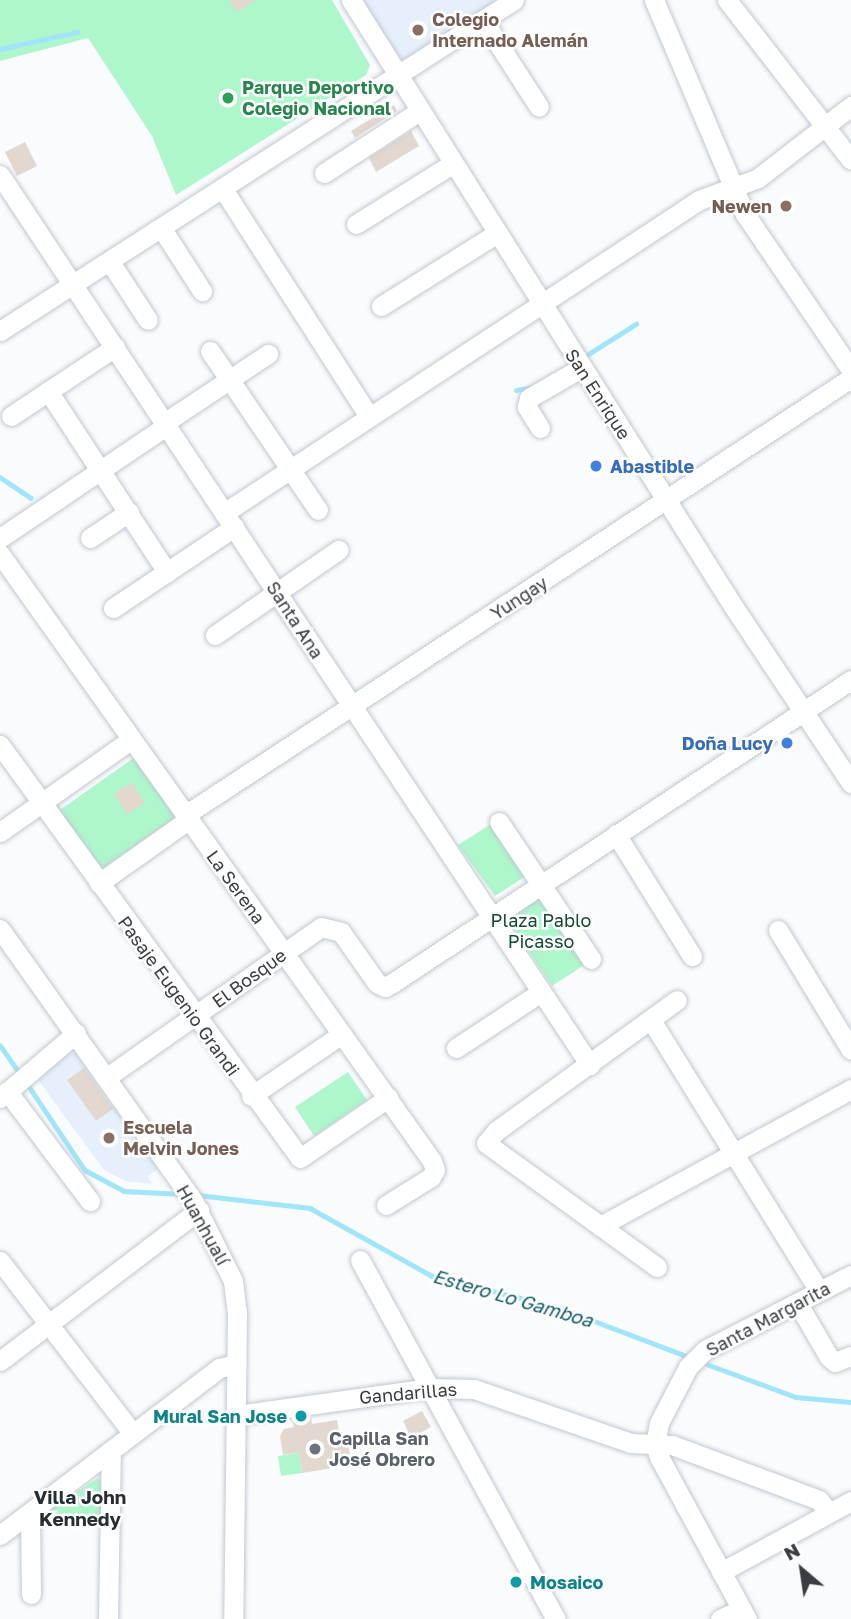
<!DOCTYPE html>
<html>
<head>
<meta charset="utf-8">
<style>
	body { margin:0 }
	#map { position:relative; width:851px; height:1619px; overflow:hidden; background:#fafbfd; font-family:"Golos Text",sans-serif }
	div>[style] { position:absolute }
	.built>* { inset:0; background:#e5f0fc }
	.green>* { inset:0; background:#aef7cc }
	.stream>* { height:4.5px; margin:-2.25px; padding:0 2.25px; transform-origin:2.25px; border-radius:2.25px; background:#a0e5fa }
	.building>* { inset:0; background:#e2d8d0 }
	.roads { filter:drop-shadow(0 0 2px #c0c8d1) drop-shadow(0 0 2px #c0c8d1) }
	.minor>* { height:19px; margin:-9.5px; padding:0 9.5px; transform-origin:9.5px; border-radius:9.5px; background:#fff }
	.dots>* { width:19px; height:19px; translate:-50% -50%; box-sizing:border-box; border:4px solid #fff; border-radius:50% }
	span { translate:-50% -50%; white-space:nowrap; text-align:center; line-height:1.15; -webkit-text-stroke:5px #fff; paint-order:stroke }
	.education-label { font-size:18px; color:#785e54; font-weight:700 }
	.left { translate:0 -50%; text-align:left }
	.right { translate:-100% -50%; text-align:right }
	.leisure-label { font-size:18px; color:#27864d; font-weight:700 }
	.street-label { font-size:18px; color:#3a3d41 }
	.shop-label { font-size:18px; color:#366cbe; font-weight:700 }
	.park-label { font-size:18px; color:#114a2f }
	.culture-label { font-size:18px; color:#0d838f; font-weight:700 }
	.worship-label { font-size:18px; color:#5b616d; font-weight:700 }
	.water-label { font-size:19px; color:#125d6f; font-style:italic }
	.neighbourhood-label { font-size:19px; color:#262d33; font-weight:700 }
	.north { position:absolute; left:767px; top:1535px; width:70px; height:70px; -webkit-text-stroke:5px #fff; paint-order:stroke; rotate:331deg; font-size:19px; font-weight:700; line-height:28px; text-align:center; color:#3a3d41 }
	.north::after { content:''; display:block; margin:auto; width:24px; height:32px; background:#3a3d41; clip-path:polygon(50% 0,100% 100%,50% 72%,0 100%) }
</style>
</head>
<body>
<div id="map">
	<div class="built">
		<i style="clip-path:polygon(364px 0,503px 0,406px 62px,398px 60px)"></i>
		<i style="clip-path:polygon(70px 1053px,76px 1053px,158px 1169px,148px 1176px,152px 1184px,126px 1181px,104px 1170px,36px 1077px)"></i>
	</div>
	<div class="green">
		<i style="clip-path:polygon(0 0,332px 0,370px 65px,366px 75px,176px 195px,152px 136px,88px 38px,0 61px)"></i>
		<i style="clip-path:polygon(135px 757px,177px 816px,99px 871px,57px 812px)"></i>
		<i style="clip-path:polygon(494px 822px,529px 874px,495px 896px,458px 845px)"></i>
		<i style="clip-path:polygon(544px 895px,587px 963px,552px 986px,508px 920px)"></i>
		<i style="clip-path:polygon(348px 1072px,367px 1100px,314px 1136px,295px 1107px)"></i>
		<i style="clip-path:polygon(299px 1453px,302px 1473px,281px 1476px,278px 1456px)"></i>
		<i style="clip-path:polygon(98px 1478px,104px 1486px,105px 1521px,42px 1521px,42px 1515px)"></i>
	</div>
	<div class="stream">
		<i style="left:0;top:49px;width:79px;rotate:-12.4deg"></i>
		<i style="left:587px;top:355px;width:58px;rotate:-32.3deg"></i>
		<i style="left:516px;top:390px;width:13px;rotate:-9deg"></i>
		<i style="left:0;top:477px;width:37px;rotate:34deg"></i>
		<i style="left:0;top:1045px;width:37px;rotate:55deg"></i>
		<i style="left:26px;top:1082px;width:106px;rotate:56.2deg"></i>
		<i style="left:85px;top:1170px;width:44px;rotate:28.3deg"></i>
		<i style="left:124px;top:1191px;width:58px;rotate:3deg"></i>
		<i style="left:198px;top:1195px;width:113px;rotate:6.6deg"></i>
		<i style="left:310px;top:1208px;width:140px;rotate:29.1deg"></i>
		<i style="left:432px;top:1276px;width:132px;rotate:14deg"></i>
		<i style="left:560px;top:1308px;width:138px;rotate:20.8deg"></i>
		<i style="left:701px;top:1362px;width:101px;rotate:20.2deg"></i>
		<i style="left:796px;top:1397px;width:55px;rotate:5.2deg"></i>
	</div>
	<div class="building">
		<i style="clip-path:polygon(229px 0,257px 0,236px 12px)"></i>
		<i style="clip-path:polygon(394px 105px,397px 111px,355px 138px,351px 131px)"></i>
		<i style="clip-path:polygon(411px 131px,419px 146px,376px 172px,369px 158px)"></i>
		<i style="clip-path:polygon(25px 142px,37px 166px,17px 176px,5px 152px)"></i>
		<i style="clip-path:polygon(131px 782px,145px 803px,127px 814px,114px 794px)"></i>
		<i style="clip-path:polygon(84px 1068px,113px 1109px,96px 1121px,67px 1080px)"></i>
		<i style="clip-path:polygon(422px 1411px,431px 1427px,411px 1438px,403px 1421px)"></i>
		<i style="clip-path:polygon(311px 1417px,312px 1424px,337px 1420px,341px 1444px,348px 1443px,351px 1465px,302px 1473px,299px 1453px,283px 1455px,280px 1436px,284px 1429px,294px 1427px,292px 1420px)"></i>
	</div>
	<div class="roads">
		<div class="minor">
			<i style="left:351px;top:0;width:716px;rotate:57.77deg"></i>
			<i style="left:733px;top:606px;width:213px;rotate:56.3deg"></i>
			<i style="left:654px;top:0;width:233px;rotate:67deg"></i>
			<i style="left:745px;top:214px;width:189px;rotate:55.8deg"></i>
			<i style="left:727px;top:0;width:202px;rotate:52.2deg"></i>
			<i style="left:483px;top:20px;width:103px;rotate:57.2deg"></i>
			<i style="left:324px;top:173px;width:112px;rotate:-33deg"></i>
			<i style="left:0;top:175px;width:1068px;rotate:56.46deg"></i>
			<i style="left:223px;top:189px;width:270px;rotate:57.3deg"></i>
			<i style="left:356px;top:224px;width:113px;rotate:-32deg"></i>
			<i style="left:162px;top:229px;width:74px;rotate:57.2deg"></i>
			<i style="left:110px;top:262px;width:69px;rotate:56.8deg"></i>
			<i style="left:381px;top:306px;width:136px;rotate:-32.1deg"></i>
			<i style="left:0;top:331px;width:611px;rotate:-32.78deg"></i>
			<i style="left:210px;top:351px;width:192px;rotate:55.8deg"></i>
			<i style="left:48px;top:391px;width:217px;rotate:56.7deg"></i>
			<i style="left:11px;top:416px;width:125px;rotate:-33.6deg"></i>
			<i style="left:164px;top:423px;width:125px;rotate:-33.6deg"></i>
			<i style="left:540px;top:428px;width:25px;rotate:-122deg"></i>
			<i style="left:527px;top:407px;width:9px;rotate:-77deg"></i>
			<i style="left:529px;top:398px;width:60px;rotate:-30deg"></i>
			<i style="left:224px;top:513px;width:569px;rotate:-33.38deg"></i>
			<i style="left:699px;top:200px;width:63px;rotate:-20.4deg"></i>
			<i style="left:758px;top:178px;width:118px;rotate:-37.7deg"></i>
			<i style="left:0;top:538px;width:200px;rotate:-34deg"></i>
			<i style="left:90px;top:538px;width:47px;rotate:-33.7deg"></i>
			<i style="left:0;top:554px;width:745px;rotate:54.56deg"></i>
			<i style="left:432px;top:1161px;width:9px;rotate:72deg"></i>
			<i style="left:435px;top:1170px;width:8px;rotate:120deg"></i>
			<i style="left:431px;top:1177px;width:53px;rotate:148.1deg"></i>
			<i style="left:113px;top:608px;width:146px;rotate:-33.8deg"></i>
			<i style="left:215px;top:635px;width:150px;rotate:-34.6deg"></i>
			<i style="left:0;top:745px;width:510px;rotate:54.01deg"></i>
			<i style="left:300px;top:1158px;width:107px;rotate:-34.3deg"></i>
			<i style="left:185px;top:815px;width:797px;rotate:-33.27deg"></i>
			<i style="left:499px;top:822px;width:165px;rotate:56.1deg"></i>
			<i style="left:0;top:832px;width:161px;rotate:-35.2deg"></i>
			<i style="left:616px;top:834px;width:144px;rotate:58.1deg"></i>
			<i style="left:99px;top:883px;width:109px;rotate:-35.3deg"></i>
			<i style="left:0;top:929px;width:334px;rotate:54.6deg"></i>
			<i style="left:193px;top:1201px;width:89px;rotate:63.4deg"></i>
			<i style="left:233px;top:1281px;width:32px;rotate:83deg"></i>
			<i style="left:237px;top:1313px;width:306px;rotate:90.7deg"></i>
			<i style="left:778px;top:930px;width:140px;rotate:58.7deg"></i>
			<i style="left:651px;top:1020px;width:319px;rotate:58.2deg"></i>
			<i style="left:456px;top:1048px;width:102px;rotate:-33.4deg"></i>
			<i style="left:107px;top:1077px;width:261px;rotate:-35deg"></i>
			<i style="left:321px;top:927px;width:21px;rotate:14deg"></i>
			<i style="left:341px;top:932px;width:62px;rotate:54.8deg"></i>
			<i style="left:377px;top:983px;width:9px;rotate:27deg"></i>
			<i style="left:385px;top:987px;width:10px;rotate:-29deg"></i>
			<i style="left:394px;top:982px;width:548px;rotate:-33.46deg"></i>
			<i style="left:7px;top:1091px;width:138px;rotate:53deg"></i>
			<i style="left:251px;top:1096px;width:110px;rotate:-34.3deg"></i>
			<i style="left:0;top:1098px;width:100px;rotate:-40.5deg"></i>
			<i style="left:600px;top:1226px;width:286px;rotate:-28.6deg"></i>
			<i style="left:360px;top:1260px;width:409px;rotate:61.4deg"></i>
			<i style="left:0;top:1261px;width:218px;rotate:52.4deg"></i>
			<i style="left:657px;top:1267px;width:211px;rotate:-144.1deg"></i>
			<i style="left:486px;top:1143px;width:16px;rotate:-50deg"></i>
			<i style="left:496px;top:1131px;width:223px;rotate:-35.9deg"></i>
			<i style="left:798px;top:1304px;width:61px;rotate:59.7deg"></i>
			<i style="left:829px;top:1357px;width:8px;rotate:40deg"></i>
			<i style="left:835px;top:1362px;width:17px;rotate:-21deg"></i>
			<i style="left:0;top:1361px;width:250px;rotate:-37.2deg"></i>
			<i style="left:237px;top:1415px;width:195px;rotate:-8deg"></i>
			<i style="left:430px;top:1388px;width:44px;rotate:1.3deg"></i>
			<i style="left:474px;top:1389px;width:166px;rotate:19deg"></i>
			<i style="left:631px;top:1443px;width:41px;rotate:2.8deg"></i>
			<i style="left:672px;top:1445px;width:157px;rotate:20.5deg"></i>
			<i style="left:819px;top:1500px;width:16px;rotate:52deg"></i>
			<i style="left:30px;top:1513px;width:81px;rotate:89.3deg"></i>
			<i style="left:0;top:1535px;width:275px;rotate:-37.3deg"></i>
			<i style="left:219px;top:1368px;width:18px;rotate:-13deg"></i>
			<i style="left:721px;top:1572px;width:148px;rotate:-28.6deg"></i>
			<i style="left:108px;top:1619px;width:166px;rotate:-89deg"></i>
			<i style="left:720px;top:1619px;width:23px;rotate:-25deg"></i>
			<i style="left:747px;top:1619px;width:184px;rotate:-118.5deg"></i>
			<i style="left:659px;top:1457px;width:14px;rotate:-107deg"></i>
			<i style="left:655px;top:1444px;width:21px;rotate:-79deg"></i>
			<i style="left:659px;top:1423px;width:63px;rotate:-62.6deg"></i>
			<i style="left:688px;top:1367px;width:24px;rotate:-45deg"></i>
			<i style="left:705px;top:1350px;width:164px;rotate:-27.2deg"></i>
		</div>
	</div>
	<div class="dots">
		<i style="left:418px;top:30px;background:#8d6e63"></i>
		<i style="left:228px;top:98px;background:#2e9e5b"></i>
		<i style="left:786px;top:206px;background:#8d6e63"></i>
		<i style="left:596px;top:466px;background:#3f7fe0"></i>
		<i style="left:787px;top:743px;background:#3f7fe0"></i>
		<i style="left:109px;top:1138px;background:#8d6e63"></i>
		<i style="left:301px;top:1416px;background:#0f9aa8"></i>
		<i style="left:315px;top:1449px;background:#6b7280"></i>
		<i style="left:516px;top:1582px;background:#0f9aa8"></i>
	</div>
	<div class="education-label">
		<span class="left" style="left:432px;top:30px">Colegio<br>Internado Alemán</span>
		<span class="right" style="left:772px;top:206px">Newen</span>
		<span class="left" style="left:123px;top:1138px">Escuela<br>Melvin Jones</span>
	</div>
	<div class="leisure-label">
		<span class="left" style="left:242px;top:98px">Parque Deportivo<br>Colegio Nacional</span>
	</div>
	<div class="street-label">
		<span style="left:598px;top:394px;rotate:57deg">San Enrique</span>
		<span style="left:519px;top:598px;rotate:-33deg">Yungay</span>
		<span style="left:295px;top:620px;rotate:57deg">Santa Ana</span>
		<span style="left:236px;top:887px;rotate:54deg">La Serena</span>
		<span style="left:249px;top:978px;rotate:-36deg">El Bosque</span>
		<span style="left:179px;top:996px;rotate:54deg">Pasaje Eugenio Grandi</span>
		<span style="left:203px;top:1225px;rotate:61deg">Huanhualí</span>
		<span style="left:768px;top:1319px;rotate:-28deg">Santa Margarita</span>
		<span style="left:408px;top:1393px;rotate:-5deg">Gandarillas</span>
	</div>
	<div class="shop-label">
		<span class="left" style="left:610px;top:466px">Abastible</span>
		<span class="right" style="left:773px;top:743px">Doña Lucy</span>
	</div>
	<div class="park-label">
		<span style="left:541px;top:931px">Plaza Pablo<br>Picasso</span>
	</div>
	<div class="culture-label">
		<span class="right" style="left:287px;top:1416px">Mural San Jose</span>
		<span class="left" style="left:530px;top:1582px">Mosaico</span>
	</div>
	<div class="worship-label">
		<span class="left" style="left:329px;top:1449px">Capilla San<br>José Obrero</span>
	</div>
	<div class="water-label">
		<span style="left:513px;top:1298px;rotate:16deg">Estero Lo Gamboa</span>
	</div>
	<div class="neighbourhood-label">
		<span style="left:80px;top:1508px">Villa John<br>Kennedy</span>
	</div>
	<div class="north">N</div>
</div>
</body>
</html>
